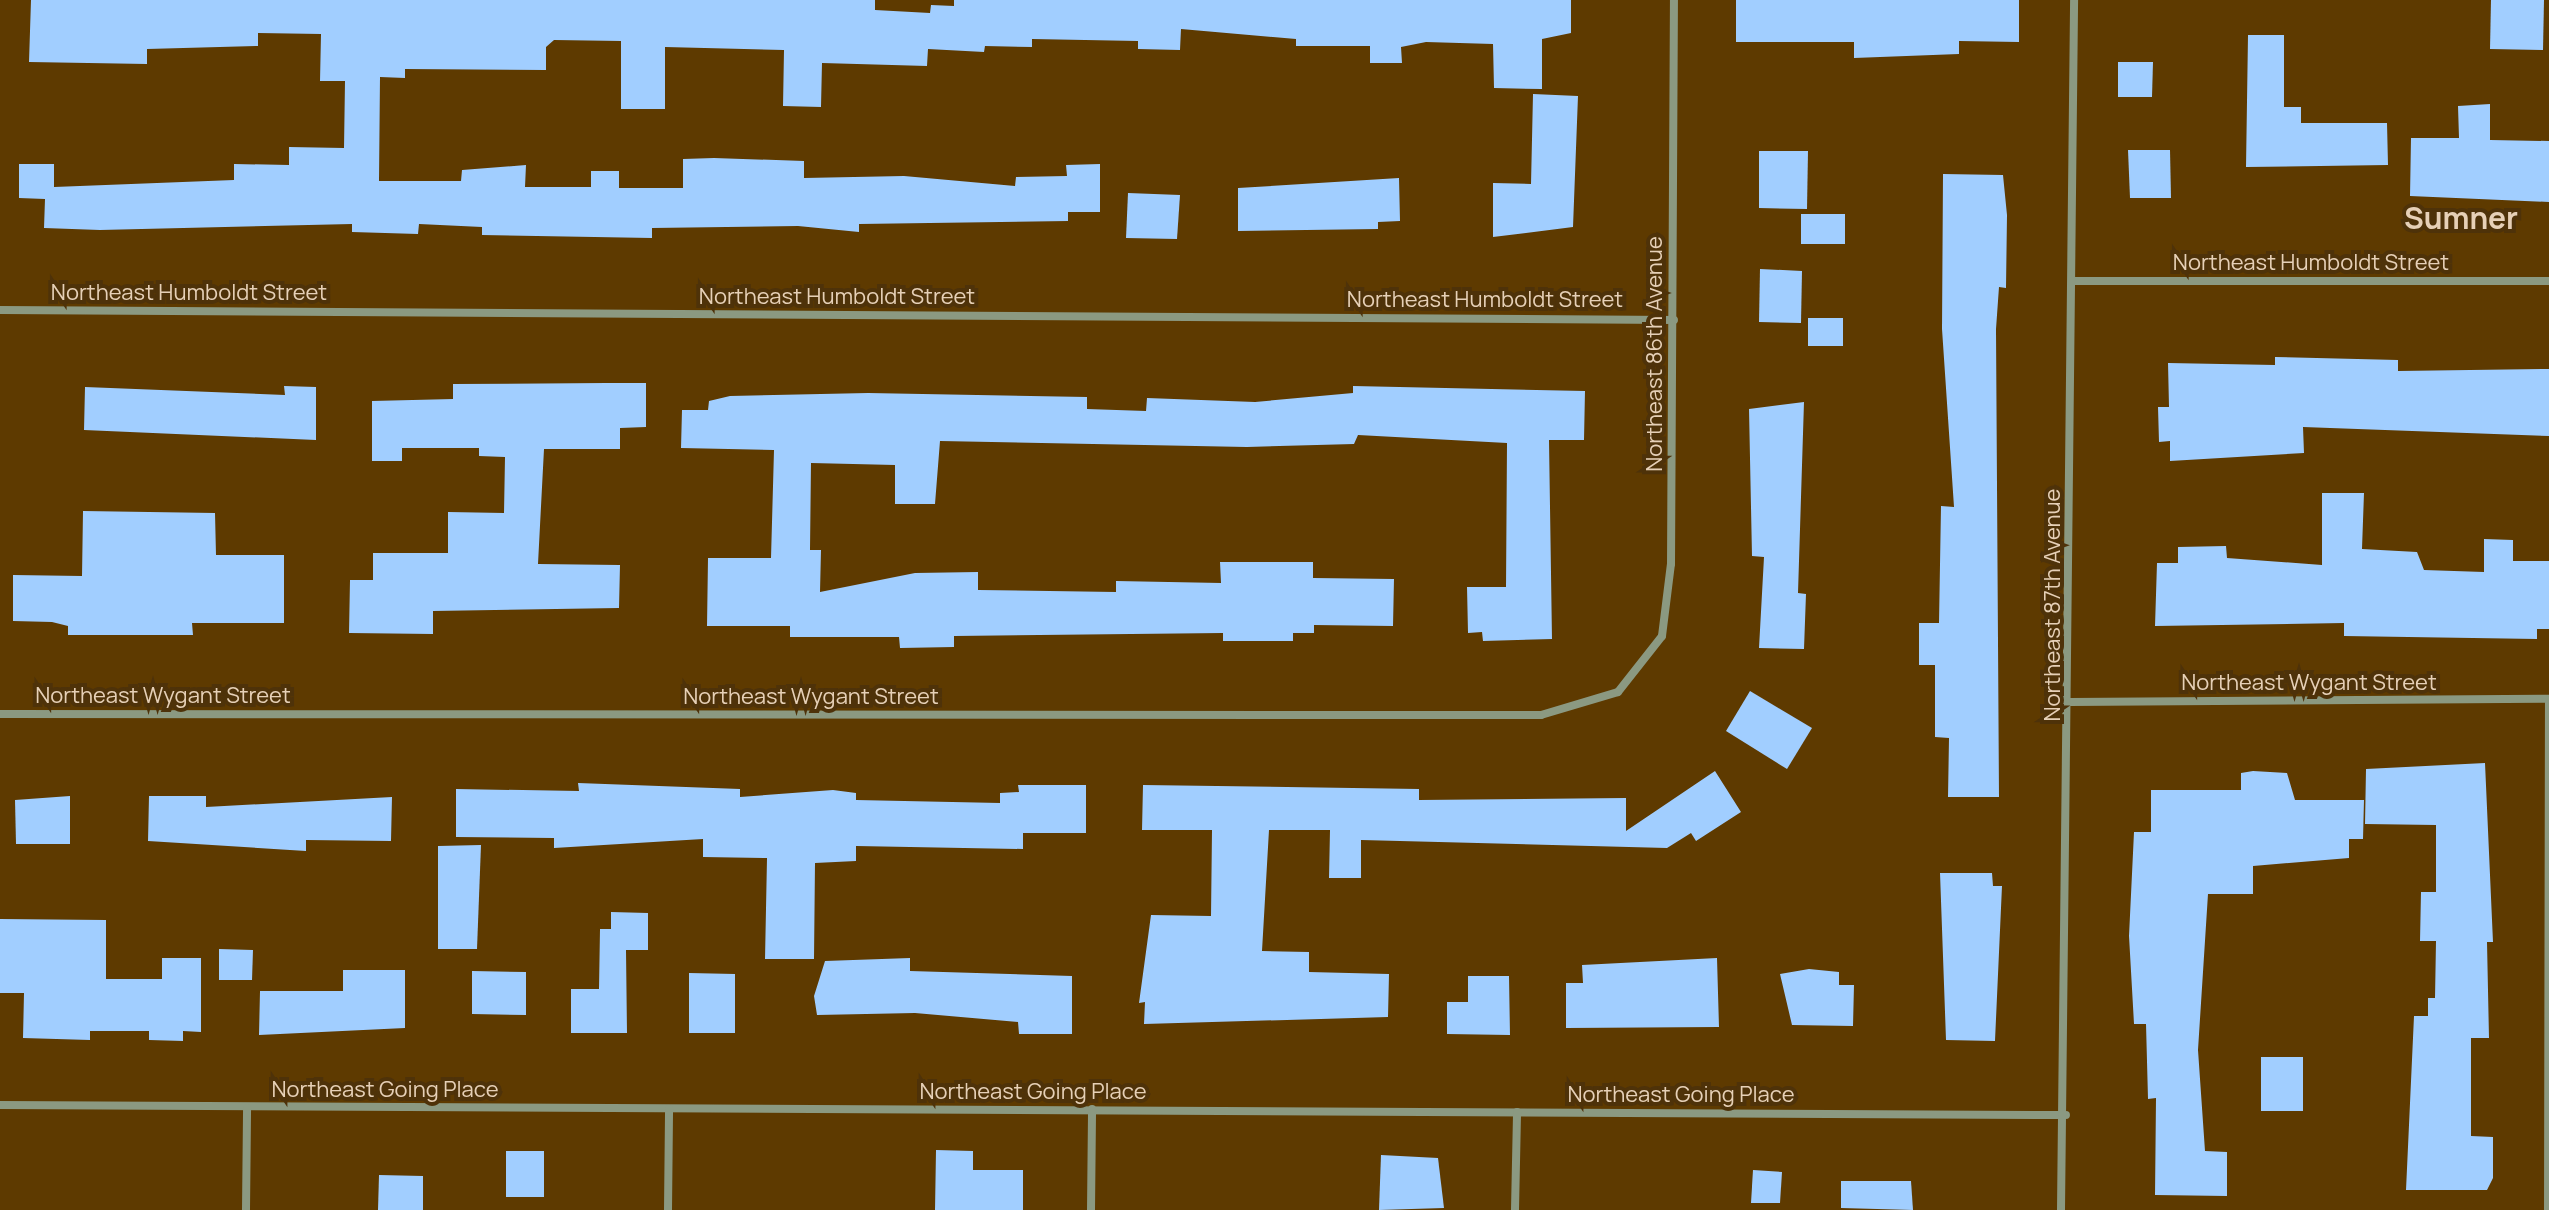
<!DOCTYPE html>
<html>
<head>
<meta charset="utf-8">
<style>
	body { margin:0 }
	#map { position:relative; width:2549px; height:1210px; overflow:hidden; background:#5e3a00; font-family:Manrope,sans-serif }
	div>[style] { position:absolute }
	.building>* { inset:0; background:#a1ceff }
	.minor>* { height:8px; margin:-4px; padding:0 4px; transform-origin:4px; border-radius:4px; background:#8b9981 }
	span { translate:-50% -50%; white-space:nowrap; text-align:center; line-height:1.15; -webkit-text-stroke:8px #4e3209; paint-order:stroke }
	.street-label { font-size:22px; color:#e6d0b7 }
	.district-label { font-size:30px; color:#e6d0b7; font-weight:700 }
</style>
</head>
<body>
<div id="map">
	<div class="building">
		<i style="clip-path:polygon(31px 0,875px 0,875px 10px,930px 13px,931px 5px,954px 6px,954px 0,1571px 0,1571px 33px,1542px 39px,1542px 89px,1494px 88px,1493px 44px,1426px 42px,1401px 47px,1402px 63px,1370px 63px,1370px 46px,1296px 46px,1296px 39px,1181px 29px,1180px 50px,1138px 49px,1138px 41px,1032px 39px,1032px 47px,985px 46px,984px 52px,928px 49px,927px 66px,822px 63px,821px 107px,783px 106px,784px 50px,665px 47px,665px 109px,621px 109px,621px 41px,554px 40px,546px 47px,546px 70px,405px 69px,405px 78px,380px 77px,379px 181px,461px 181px,462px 170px,526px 165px,525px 187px,591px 187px,591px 171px,619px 171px,619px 188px,683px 188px,683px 159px,714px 158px,804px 161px,804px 178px,904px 176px,1015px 186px,1016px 177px,1067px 176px,1066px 165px,1100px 164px,1100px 212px,1068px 212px,1068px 221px,859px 224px,859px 232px,798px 226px,652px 228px,652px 238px,482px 235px,482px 227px,419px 224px,418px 234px,352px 232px,352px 224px,100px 230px,44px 228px,45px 199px,19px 198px,19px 164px,54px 164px,54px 187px,234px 180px,234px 164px,289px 165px,289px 147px,344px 148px,345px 81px,320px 81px,321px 34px,258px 33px,258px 46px,147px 49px,147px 64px,29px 62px)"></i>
		<i style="clip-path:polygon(1736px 0,2019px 0,2019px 42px,1959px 41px,1959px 54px,1854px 58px,1854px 42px,1736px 42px)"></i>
		<i style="clip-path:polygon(2491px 0,2544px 0,2543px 50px,2490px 49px)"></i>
		<i style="clip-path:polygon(2248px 35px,2284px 35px,2284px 107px,2301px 107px,2301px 123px,2387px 123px,2388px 165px,2246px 167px)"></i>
		<i style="clip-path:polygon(2118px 62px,2153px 62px,2152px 97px,2118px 97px)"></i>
		<i style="clip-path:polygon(1533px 94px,1578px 96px,1573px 227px,1493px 237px,1493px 183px,1531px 184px)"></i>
		<i style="clip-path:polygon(2490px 104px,2490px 140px,2549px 141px,2549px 202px,2410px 196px,2411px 138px,2459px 138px,2458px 106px)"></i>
		<i style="clip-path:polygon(2128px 150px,2170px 150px,2171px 198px,2130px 198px)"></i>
		<i style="clip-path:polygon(1759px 151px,1808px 151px,1807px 209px,1759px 208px)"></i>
		<i style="clip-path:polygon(1943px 174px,2003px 175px,2007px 215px,2006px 288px,1999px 287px,1996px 329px,1999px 797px,1948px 797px,1949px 738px,1935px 737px,1935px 665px,1919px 665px,1919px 623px,1939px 623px,1941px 506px,1954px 507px,1942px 329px)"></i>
		<i style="clip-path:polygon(1399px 178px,1400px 221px,1378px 222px,1378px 229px,1238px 231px,1238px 188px)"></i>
		<i style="clip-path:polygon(1128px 193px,1180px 195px,1177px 239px,1126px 238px)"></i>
		<i style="clip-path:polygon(1801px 214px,1845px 214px,1845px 244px,1801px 244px)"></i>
		<i style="clip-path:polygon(1760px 269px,1802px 271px,1801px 323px,1759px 322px)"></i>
		<i style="clip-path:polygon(1808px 318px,1843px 318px,1843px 346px,1808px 346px)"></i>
		<i style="clip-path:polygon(2275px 357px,2398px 360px,2398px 371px,2549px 369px,2549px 436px,2303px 427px,2304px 453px,2170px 461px,2170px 441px,2159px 442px,2158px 407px,2169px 407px,2168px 363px,2275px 365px)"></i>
		<i style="clip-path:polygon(607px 383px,646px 383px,646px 427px,620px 428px,620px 449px,544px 449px,538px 564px,620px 565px,619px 608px,433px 611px,433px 634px,349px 633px,350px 580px,373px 580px,373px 553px,448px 553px,448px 512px,504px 513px,505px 457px,479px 456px,479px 448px,402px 448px,402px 461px,372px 461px,372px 401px,453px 399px,453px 384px)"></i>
		<i style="clip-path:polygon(284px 386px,316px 387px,316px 440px,84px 430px,85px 387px,285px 395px)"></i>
		<i style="clip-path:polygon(1353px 386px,1585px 391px,1584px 440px,1549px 440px,1552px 639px,1483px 641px,1482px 632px,1468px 633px,1467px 587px,1506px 587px,1507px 443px,1358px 435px,1354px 444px,1247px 447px,940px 441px,935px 504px,895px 504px,895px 465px,811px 463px,810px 550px,821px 550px,820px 592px,915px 573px,978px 572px,978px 590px,1116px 592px,1116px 581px,1221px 583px,1220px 562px,1313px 562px,1313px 578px,1394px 579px,1393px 626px,1314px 625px,1314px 633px,1293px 633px,1293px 641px,1223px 641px,1223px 633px,954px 636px,954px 647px,900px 648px,899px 637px,790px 637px,790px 626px,707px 626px,708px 558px,771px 558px,774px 450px,681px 448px,682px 410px,708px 410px,709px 401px,730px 396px,868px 393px,1087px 397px,1087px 409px,1146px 411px,1147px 398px,1255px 402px,1353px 393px)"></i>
		<i style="clip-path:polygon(1804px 402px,1798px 593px,1806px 594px,1804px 649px,1759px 648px,1764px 557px,1752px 556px,1749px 409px)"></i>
		<i style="clip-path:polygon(2322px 493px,2364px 493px,2362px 549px,2417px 552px,2424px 570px,2484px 572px,2484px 539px,2513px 540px,2513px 561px,2549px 561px,2549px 629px,2537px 629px,2537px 639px,2344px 636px,2344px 623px,2155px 626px,2157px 563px,2178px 563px,2178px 547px,2226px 546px,2227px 558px,2322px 565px)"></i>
		<i style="clip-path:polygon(83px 511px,215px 513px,216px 555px,284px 555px,284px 623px,192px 623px,193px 635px,68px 635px,68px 626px,52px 622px,13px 621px,13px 575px,82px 576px)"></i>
		<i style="clip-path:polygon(1750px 691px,1812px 728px,1787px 769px,1726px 731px)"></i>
		<i style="clip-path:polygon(2485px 763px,2493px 942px,2487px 942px,2489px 1038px,2471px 1038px,2471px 1136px,2493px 1137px,2493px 1178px,2487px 1190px,2406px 1190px,2414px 1016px,2428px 1016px,2428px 998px,2435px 998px,2436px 941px,2420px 941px,2421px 892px,2436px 892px,2436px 825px,2365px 824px,2366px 769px)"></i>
		<i style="clip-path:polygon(1715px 771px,1741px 812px,1696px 841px,1691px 833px,1667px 848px,1361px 840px,1361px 878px,1329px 878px,1330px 830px,1269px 830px,1262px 951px,1309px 952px,1309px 972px,1389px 974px,1388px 1017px,1144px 1024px,1145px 1002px,1139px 1003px,1151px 915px,1211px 916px,1212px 830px,1142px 830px,1143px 785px,1419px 789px,1419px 800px,1626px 798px,1626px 831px)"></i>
		<i style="clip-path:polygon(2253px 771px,2287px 773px,2295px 800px,2364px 800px,2363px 839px,2349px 839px,2349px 858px,2253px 866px,2253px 894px,2208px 894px,2198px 1050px,2205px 1151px,2227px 1152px,2227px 1196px,2155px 1195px,2156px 1098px,2148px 1099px,2146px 1024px,2134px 1024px,2129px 936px,2134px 832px,2151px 832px,2151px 790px,2241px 790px,2241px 773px)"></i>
		<i style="clip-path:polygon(578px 783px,740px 789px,740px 797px,833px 790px,856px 793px,856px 800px,1000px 803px,1000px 793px,1019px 792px,1018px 785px,1086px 785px,1086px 833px,1023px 833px,1023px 849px,856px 846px,856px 861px,815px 863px,814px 959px,765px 959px,767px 858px,703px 857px,703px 839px,554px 848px,554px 838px,456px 837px,456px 789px,579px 791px)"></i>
		<i style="clip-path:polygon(70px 796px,70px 844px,16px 844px,15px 800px)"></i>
		<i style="clip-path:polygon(149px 796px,206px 796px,206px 807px,392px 797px,391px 841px,306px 840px,306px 851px,148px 841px)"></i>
		<i style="clip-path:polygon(481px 845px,477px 949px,438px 949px,438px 846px)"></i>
		<i style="clip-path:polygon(1940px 873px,1992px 873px,1993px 886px,2002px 886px,1995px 1041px,1946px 1040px)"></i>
		<i style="clip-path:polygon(611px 912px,648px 913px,648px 950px,626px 950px,627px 1033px,571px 1033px,571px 989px,599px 989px,600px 929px,611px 929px)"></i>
		<i style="clip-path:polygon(0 919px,106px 920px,106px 979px,162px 979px,162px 958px,201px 958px,201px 1032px,183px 1031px,183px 1041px,149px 1040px,149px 1031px,90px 1031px,90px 1040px,23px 1038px,24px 993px,0 993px)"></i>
		<i style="clip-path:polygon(219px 949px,253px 950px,252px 980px,219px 980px)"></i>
		<i style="clip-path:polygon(910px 958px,910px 971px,1072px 976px,1072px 1034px,1019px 1034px,1018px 1022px,915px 1013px,817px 1015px,814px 996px,825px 961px)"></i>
		<i style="clip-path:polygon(1717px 958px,1719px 1027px,1566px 1028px,1566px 983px,1583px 983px,1582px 965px)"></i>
		<i style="clip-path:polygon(1809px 969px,1839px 972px,1839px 985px,1854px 985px,1853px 1026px,1792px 1025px,1780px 974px)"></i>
		<i style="clip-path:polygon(343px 970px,405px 970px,405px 1028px,259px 1035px,260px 991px,343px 991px)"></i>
		<i style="clip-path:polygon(472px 971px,526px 972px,526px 1015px,472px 1014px)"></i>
		<i style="clip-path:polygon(689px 973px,735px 974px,735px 1033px,689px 1033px)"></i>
		<i style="clip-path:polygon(1468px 976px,1509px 976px,1510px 1035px,1447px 1034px,1447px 1002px,1468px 1002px)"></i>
		<i style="clip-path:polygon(2261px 1057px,2303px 1057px,2303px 1111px,2261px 1111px)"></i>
		<i style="clip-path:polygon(936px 1150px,973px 1151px,973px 1170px,1023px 1170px,1023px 1210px,935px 1210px)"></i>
		<i style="clip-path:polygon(506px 1151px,544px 1151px,544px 1197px,506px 1197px)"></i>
		<i style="clip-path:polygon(1381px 1155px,1438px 1158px,1444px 1208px,1379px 1210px)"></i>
		<i style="clip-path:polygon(1753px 1170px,1782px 1172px,1780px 1203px,1751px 1203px)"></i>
		<i style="clip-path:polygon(379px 1175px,423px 1176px,423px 1210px,378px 1210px)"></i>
		<i style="clip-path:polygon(1841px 1181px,1911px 1181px,1913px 1210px,1841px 1208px)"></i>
	</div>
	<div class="minor">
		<i style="left:2073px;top:281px;width:476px"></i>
		<i style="left:0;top:310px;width:1674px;rotate:0.34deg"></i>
		<i style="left:2070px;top:702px;width:479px;rotate:-0.4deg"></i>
		<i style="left:0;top:714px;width:1541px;rotate:0.04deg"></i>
		<i style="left:1541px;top:715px;width:80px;rotate:-16.6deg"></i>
		<i style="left:1618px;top:692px;width:71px;rotate:-51.8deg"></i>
		<i style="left:1662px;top:636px;width:73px;rotate:-82.9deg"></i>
		<i style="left:1671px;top:564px;width:564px;rotate:-89.7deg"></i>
		<i style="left:0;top:1105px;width:2066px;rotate:0.28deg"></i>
		<i style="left:246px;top:1210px;width:102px;rotate:-89.4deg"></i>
		<i style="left:668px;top:1210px;width:101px;rotate:-89.4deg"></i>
		<i style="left:1091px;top:1210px;width:101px;rotate:-89.4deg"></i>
		<i style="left:1515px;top:1210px;width:98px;rotate:-88.8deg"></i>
		<i style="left:2061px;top:1210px;width:1210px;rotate:-89.38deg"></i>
		<i style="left:2548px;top:1210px;width:511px;rotate:-89.89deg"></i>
	</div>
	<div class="street-label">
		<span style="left:2311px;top:263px">Northeast Humboldt Street</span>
		<span style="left:189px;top:293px">Northeast Humboldt Street</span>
		<span style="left:837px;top:297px">Northeast Humboldt Street</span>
		<span style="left:1485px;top:300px">Northeast Humboldt Street</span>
		<span style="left:1655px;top:354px;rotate:-90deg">Northeast 86th Avenue</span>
		<span style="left:2053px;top:605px;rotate:-90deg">Northeast 87th Avenue</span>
		<span style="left:2309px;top:683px">Northeast Wygant Street</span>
		<span style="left:163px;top:696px">Northeast Wygant Street</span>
		<span style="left:811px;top:697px">Northeast Wygant Street</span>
		<span style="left:385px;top:1090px">Northeast Going Place</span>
		<span style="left:1033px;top:1092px">Northeast Going Place</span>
		<span style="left:1681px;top:1095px">Northeast Going Place</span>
	</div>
	<div class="district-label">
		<span style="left:2461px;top:218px">Sumner</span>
	</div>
</div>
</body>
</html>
